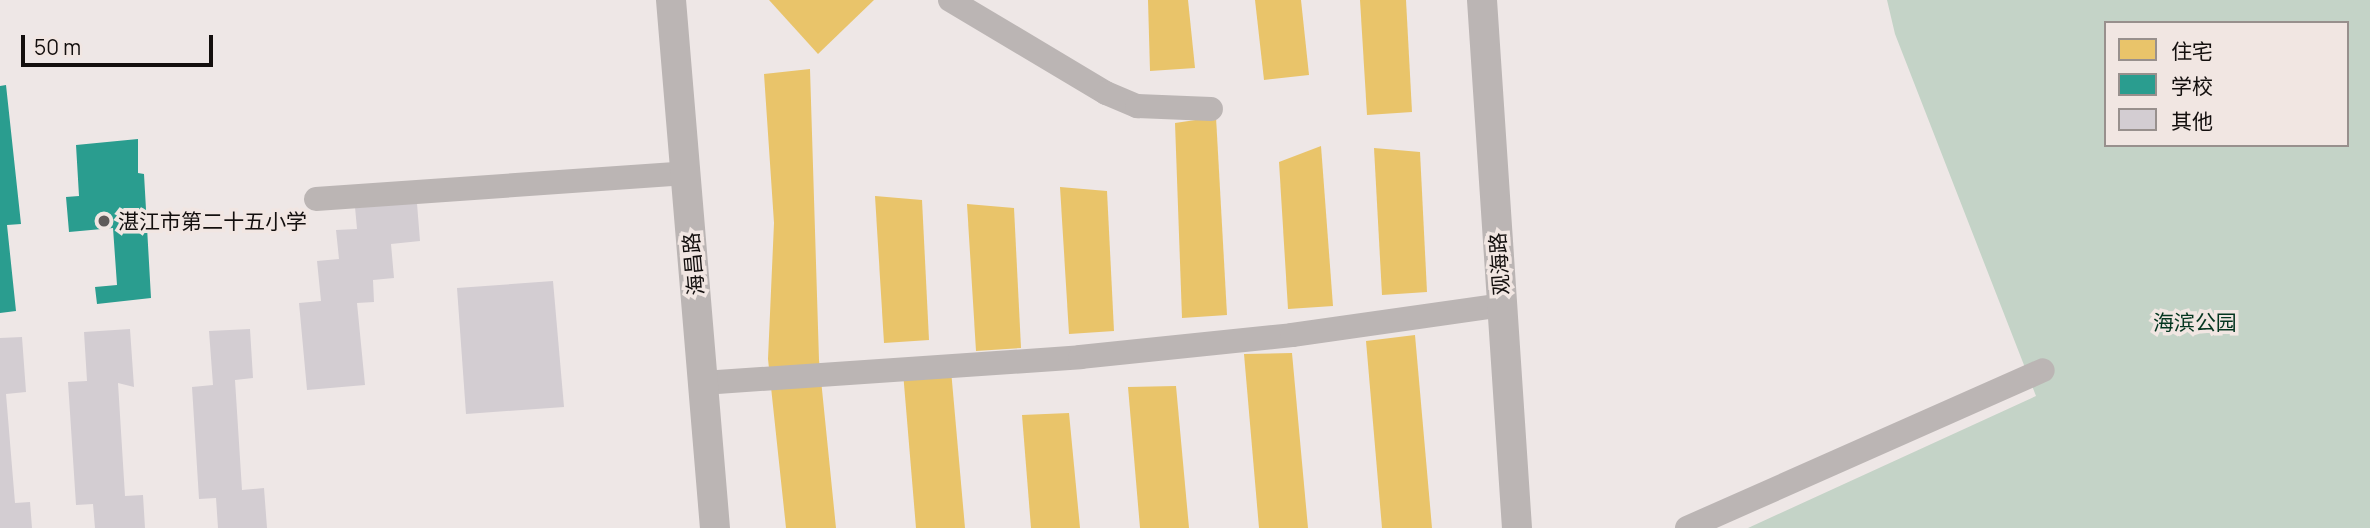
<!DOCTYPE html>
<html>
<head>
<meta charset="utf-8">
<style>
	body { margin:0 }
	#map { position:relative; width:2370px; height:528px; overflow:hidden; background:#eee7e6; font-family:Manrope,"Noto Sans SC",sans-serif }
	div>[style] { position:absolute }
	.green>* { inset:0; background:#c4d3c7 }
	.homes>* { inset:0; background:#e9c46a }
	.schools>* { inset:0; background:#2a9d8f }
	.building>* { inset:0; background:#d3cdd2 }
	.minor>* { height:24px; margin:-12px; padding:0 12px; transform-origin:12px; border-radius:12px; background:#bbb5b4 }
	.tertiary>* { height:30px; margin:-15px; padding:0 15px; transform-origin:15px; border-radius:15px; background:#bbb5b4 }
	.dots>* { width:19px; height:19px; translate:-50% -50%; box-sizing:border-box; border:4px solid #f1e6e2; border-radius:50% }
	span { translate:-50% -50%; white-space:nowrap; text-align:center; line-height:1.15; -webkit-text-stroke:7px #f1e6e2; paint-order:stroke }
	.poi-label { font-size:21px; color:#130f0e }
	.left { translate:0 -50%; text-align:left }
	.street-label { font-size:21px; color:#130f0e }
	.park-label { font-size:21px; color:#03351f }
	.legend { position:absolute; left:2104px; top:21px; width:245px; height:126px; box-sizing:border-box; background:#f1e6e2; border:2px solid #98908d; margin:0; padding:9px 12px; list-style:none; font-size:21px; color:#130f0e }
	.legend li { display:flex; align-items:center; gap:14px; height:35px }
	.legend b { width:35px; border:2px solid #98908d }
	.scale { position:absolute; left:21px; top:35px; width:192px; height:32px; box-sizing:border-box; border:4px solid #130f0e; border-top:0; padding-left:9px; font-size:21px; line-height:24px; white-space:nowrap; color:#130f0e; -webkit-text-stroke:5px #f1e6e2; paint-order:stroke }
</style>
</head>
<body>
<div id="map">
	<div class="green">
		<i style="clip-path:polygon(evenodd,1887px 0,2370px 0,2370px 528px,1748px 528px,2036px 396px,1895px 34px,1887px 0,2106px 23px,2347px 23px,2347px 145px,2106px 145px,2106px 23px)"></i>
	</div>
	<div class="homes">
		<i style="clip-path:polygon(769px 0,874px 0,818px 54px)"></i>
		<i style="clip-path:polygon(1148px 0,1188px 0,1195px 68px,1150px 71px)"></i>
		<i style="clip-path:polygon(1255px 0,1301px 0,1309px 75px,1264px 80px)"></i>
		<i style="clip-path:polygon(1360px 0,1406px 0,1412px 112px,1367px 115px)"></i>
		<i style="clip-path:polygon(810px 69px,819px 360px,836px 528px,786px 528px,768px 359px,774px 223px,764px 74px)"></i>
		<i style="clip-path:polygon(1216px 117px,1227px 315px,1182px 318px,1175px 123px)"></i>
		<i style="clip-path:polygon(1321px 146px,1333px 306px,1288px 309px,1279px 162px)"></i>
		<i style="clip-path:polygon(1374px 148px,1420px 152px,1427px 292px,1382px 295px)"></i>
		<i style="clip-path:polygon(1060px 187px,1107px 191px,1114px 331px,1069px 334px)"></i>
		<i style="clip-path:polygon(875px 196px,922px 200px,929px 340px,884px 343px)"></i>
		<i style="clip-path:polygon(967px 204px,1014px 208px,1021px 348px,976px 351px)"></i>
		<i style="clip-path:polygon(1415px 335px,1432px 528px,1382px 528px,1366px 341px)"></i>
		<i style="clip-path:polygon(1292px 353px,1308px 528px,1259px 528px,1244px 354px)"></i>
		<i style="clip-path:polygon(951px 370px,965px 528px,916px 528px,903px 372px)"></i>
		<i style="clip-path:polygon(1176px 386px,1189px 528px,1140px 528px,1128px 387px)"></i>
		<i style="clip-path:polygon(1069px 413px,1080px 528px,1031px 528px,1022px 415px)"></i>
	</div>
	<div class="schools">
		<i style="clip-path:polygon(6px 85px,21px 224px,7px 225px,16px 311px,0 313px,0 86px)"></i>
		<i style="clip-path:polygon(138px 139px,138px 173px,144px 174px,151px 298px,97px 304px,95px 287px,117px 285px,113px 228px,69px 232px,66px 197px,79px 196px,76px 145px)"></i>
	</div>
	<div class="building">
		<i style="clip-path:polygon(416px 191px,420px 241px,391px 244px,394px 278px,373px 280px,374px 302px,357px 303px,365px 385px,307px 390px,299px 303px,321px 301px,317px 261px,339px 259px,336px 230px,357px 229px,354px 196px)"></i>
		<i style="clip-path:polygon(553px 281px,564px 407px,466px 414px,457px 288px)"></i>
		<i style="clip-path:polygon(130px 329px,134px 387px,118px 383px,125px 496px,143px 495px,145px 528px,95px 528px,93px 504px,76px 505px,68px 382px,87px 381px,84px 332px)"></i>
		<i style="clip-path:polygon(250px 329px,253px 378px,235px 380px,242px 490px,264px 488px,267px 528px,218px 528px,216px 498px,199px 499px,192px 387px,213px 385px,209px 331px)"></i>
		<i style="clip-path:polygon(22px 337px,26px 392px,6px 394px,15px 503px,30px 502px,32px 528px,0 528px,0 338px)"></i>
	</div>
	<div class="minor">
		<i style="left:950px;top:0;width:182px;rotate:30.8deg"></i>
		<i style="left:1106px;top:93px;width:34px;rotate:23deg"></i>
		<i style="left:1137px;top:106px;width:74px;rotate:2.3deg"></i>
		<i style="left:316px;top:199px;width:371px;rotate:-4deg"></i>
		<i style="left:703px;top:383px;width:378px;rotate:-3.9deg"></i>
		<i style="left:1080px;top:357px;width:213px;rotate:-5.9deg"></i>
		<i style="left:1292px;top:335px;width:212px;rotate:-8.1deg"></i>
		<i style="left:1687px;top:528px;width:389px;rotate:-23.9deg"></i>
	</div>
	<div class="tertiary">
		<i style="left:671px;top:0;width:530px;rotate:85.24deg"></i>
		<i style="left:1482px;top:0;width:529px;rotate:86.21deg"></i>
	</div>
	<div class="dots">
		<i style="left:104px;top:221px;background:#605b5a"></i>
	</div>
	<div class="poi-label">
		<span class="left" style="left:118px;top:221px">湛江市第二十五小学</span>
	</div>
	<div class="street-label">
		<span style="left:693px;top:264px;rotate:-95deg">海昌路</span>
		<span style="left:1499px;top:264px;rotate:-94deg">观海路</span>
	</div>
	<div class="park-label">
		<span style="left:2195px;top:322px">海滨公园</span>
	</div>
	<ul class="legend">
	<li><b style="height:19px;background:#e9c46a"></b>住宅</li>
	<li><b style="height:19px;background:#2a9d8f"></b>学校</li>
	<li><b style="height:19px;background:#d3cdd2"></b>其他</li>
	</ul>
	<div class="scale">50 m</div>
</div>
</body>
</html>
